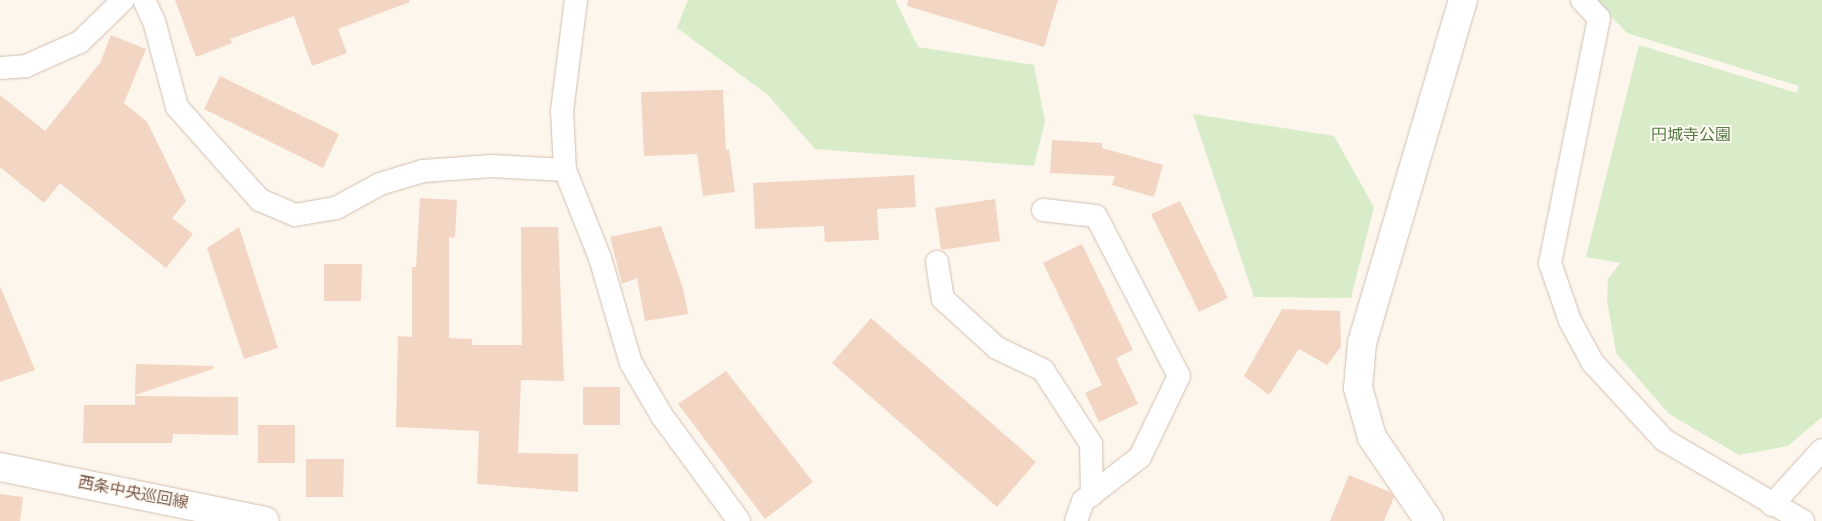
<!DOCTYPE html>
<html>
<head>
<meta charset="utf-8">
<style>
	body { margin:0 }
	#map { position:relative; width:1822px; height:521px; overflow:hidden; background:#fdf6ec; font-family:"Sofia Sans Condensed","Noto Sans JP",sans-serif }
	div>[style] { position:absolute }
	.green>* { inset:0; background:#d8ecc9 }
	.building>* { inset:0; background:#f3d5c3 }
	.roads { filter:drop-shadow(0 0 1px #d1beb0) drop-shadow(0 0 1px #d1beb0) }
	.minor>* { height:22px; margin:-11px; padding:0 11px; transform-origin:11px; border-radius:11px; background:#fff }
	.tertiary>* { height:28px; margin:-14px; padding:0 14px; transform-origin:14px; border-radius:14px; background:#fff }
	span { translate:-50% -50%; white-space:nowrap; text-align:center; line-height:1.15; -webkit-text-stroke:4px #fffaf3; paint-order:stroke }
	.park-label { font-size:16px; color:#537a41 }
	.street-label { font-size:16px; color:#7a5c4d }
</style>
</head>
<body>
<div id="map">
	<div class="green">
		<i style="clip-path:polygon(688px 0,895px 0,918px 47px,1034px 65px,1045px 122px,1034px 166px,815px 149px,768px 95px,677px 28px)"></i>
		<i style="clip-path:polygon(1595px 0,1822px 0,1822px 417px,1788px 446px,1739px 455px,1669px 414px,1616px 353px,1607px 300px,1608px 279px,1620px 263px,1586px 257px,1639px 45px,1797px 93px,1799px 86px,1627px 33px)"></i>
		<i style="clip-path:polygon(1193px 114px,1334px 136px,1374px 207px,1351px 298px,1254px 297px)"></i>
	</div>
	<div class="building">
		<i style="clip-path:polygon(175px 0,409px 0,410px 2px,338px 29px,347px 53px,312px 66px,294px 16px,230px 39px,232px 43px,196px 57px)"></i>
		<i style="clip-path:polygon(908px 0,1058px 0,1044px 47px,907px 6px)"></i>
		<i style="clip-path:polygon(111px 35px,146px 49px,124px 103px,147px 122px,186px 201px,172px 218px,193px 234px,166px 268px,60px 183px,44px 203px,0 167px,0 95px,45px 131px,100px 63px)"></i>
		<i style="clip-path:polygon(220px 76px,339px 134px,323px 168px,204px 109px)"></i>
		<i style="clip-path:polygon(723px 90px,726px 150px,729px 149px,735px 192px,703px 196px,697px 154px,644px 156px,641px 92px)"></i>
		<i style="clip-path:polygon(1052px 140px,1102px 143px,1102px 148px,1163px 165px,1154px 197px,1112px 185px,1115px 176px,1050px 173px)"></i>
		<i style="clip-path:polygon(914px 175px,916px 207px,877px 209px,879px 240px,825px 242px,824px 226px,755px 229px,753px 183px)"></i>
		<i style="clip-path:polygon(420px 198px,457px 200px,455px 238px,449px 237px,449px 338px,472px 339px,472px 345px,522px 345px,521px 227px,558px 227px,564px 381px,521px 380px,518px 453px,578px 454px,578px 492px,477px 484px,479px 431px,396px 427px,398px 336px,412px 337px,412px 267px,416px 267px)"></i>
		<i style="clip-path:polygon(995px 199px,1000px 241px,941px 250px,935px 208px)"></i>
		<i style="clip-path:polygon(1180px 201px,1228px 298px,1199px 312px,1151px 214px)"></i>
		<i style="clip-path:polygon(661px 226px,683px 288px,688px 314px,645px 321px,637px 278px,622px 284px,610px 237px)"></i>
		<i style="clip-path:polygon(239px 227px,278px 348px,244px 359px,207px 248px)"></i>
		<i style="clip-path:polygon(1082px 244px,1133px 350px,1116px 358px,1138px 404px,1099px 422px,1085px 393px,1102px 385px,1043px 263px)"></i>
		<i style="clip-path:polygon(324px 264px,362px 264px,361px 301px,324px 301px)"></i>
		<i style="clip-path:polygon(0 286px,35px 370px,0 382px)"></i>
		<i style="clip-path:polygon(1282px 309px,1340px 311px,1341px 347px,1327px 365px,1299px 349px,1269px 395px,1244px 376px)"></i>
		<i style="clip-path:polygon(871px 318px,1036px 462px,997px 507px,832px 363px)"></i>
		<i style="clip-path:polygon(136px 364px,213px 366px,213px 369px,135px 395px)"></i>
		<i style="clip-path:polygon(726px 371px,813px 482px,765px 519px,678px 404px)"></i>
		<i style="clip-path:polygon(583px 387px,620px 387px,620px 425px,583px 425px)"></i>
		<i style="clip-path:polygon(135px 396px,238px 397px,238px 435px,173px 434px,172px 443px,83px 443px,84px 405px,135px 405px)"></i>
		<i style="clip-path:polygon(258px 425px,295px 425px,295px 463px,258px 463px)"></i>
		<i style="clip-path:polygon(306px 459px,344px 459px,343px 497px,306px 497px)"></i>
		<i style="clip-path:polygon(1349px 475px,1390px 492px,1394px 497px,1384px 521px,1330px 521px)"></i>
		<i style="clip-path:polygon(0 494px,23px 497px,20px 521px,0 521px)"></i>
	</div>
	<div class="roads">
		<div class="minor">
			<i style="left:144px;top:0;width:23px;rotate:65deg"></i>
			<i style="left:154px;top:21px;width:89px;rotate:75deg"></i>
			<i style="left:177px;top:107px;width:125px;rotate:48.3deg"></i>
			<i style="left:260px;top:200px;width:38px;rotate:23deg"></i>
			<i style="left:295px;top:215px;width:42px;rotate:-9.7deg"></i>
			<i style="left:336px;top:208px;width:50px;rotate:-28.6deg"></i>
			<i style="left:380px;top:184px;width:45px;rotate:-16.8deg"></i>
			<i style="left:423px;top:171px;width:69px;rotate:-4.1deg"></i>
			<i style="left:492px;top:166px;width:73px;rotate:3.1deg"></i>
			<i style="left:576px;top:0;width:112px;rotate:97.2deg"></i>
			<i style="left:562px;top:111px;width:59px;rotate:87.1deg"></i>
			<i style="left:565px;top:170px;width:95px;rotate:68.3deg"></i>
			<i style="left:600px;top:258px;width:109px;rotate:73.6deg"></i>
			<i style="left:631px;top:363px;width:61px;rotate:59.7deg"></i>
			<i style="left:662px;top:416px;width:130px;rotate:53.7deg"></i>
			<i style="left:1582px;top:0;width:25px;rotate:47deg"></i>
			<i style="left:1599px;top:18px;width:250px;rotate:101.3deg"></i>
			<i style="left:1550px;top:263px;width:61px;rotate:71deg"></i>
			<i style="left:1570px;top:321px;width:48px;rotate:61.3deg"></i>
			<i style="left:1593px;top:363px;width:105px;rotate:47.3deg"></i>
			<i style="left:1664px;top:440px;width:161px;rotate:30.2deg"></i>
			<i style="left:0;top:68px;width:26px;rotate:-4deg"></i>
			<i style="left:26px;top:66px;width:59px;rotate:-24deg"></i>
			<i style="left:80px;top:42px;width:60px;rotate:-44.3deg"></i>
			<i style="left:1043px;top:210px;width:53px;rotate:6.5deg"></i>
			<i style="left:1096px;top:216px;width:180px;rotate:62.6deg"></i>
			<i style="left:1179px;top:376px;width:90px;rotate:115.7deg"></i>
			<i style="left:1140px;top:457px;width:72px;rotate:142.3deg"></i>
			<i style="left:1083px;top:501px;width:21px;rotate:109deg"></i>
			<i style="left:937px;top:262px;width:37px;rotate:81deg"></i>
			<i style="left:943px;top:299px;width:73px;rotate:42.2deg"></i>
			<i style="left:997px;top:348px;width:51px;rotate:25.6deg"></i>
			<i style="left:1043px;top:370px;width:88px;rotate:57deg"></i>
			<i style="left:1091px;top:444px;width:51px;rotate:88.9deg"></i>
			<i style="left:1772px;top:505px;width:74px;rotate:-47.7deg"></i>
		</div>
		<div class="tertiary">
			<i style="left:0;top:467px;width:270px;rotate:11.5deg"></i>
			<i style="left:1429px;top:521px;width:102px;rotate:-124.2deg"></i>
			<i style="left:1372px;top:437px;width:51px;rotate:-105.9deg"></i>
			<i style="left:1358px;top:388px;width:45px;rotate:-84.9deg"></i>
			<i style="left:1362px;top:343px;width:358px;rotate:-73.6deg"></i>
		</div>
	</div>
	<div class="park-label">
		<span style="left:1691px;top:136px">円城寺公園</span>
	</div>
	<div class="street-label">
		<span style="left:133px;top:494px;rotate:11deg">西条中央巡回線</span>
	</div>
</div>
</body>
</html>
